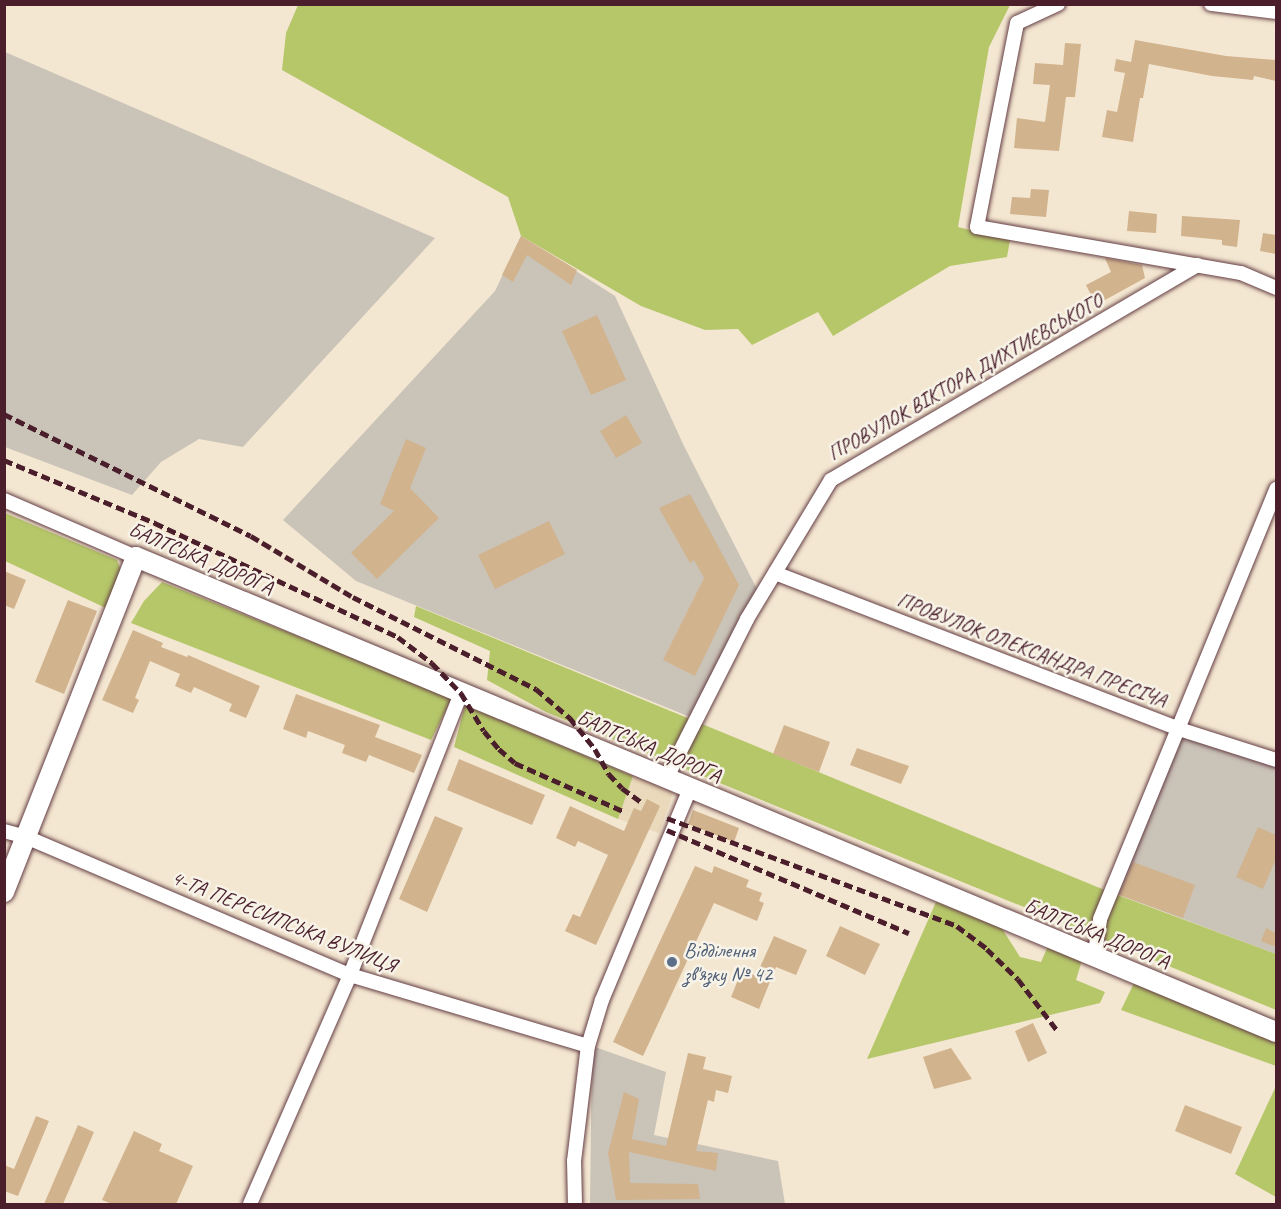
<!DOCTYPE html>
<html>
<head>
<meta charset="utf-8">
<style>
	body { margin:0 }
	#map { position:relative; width:1281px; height:1209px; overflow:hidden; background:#f4e7d1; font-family:Caveat,sans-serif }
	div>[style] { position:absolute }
	.built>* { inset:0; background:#ead9ba }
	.industrial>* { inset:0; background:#cac3b8 }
	.green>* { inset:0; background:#b6c76a }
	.building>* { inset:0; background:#d1b38e }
	.roads { filter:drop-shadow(0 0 2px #643d44) drop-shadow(0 0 2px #643d44) }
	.street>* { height:14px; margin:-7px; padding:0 7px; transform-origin:7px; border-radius:7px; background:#fff }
	.secondary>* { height:20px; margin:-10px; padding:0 10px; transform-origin:10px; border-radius:10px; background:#fff }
	.rail>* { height:4.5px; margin-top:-2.25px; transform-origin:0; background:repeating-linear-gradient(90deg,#4a1f2b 0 9px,transparent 0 13.5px) }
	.dots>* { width:16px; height:16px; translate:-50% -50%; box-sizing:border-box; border:3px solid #f7f3e8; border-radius:50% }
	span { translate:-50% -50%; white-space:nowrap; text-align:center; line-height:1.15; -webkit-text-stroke:5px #f7f3e8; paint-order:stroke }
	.street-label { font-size:21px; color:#4a1f2b }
	.service-label { font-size:21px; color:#4e5e75 }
	.left { translate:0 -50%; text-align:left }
	.frame { position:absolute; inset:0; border:6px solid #4a1f2b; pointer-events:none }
</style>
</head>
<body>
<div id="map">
	<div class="built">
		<i style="clip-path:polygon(633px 776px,674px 790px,659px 833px,618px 819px)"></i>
	</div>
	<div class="industrial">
		<i style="clip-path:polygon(4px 52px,5px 52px,435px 238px,243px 447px,199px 439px,161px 462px,132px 495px,5px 447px)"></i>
		<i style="clip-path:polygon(521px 236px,615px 296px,684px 446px,759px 593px,695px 719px,356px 581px,283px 520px,495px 291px)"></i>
		<i style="clip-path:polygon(1182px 732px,1276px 763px,1276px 954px,1114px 893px)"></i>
		<i style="clip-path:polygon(592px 1046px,666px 1072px,654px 1135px,778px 1161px,785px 1204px,590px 1204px)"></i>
	</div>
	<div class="green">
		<i style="clip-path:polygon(298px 5px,1010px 5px,989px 47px,958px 227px,1010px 240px,1007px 257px,950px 266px,833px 336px,818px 312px,752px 345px,738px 329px,705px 330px,641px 306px,521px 236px,508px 197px,282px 70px,286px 33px)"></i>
		<i style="clip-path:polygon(5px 513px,117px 560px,122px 573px,108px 609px,5px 561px)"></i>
		<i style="clip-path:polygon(162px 582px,452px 698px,431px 740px,131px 623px,144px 601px)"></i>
		<i style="clip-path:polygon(416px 606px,1107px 891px,1276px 954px,1276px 1010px,546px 712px,487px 680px,490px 651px,414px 617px)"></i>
		<i style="clip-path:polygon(465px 705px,633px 776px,618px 819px,454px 747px)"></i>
		<i style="clip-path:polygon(936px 902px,1001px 927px,1020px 957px,1041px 962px,1049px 944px,1083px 957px,1076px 980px,1105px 992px,1100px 1003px,867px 1059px)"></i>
		<i style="clip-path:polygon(1135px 981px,1276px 1040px,1276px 1066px,1121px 1010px)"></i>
		<i style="clip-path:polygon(1276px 1086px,1276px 1197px,1235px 1174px)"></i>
	</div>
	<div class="building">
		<i style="clip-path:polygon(1135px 40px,1226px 56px,1276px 60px,1276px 81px,1254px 76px,1253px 80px,1212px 76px,1149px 64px,1143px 98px,1140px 98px,1133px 142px,1102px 137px,1107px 110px,1117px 112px,1125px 73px,1114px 71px,1116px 59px,1131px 62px)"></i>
		<i style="clip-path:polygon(1065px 43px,1081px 44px,1075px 97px,1066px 97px,1059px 151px,1014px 148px,1017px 118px,1045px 122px,1050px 85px,1033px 84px,1035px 63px,1063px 65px)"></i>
		<i style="clip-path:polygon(1031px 189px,1049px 190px,1046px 217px,1010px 214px,1012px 197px,1030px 198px)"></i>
		<i style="clip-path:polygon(1129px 211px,1157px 214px,1156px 233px,1127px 231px)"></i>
		<i style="clip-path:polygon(1182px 216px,1240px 220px,1237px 247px,1222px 245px,1222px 240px,1181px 236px)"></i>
		<i style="clip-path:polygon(1263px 233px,1276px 235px,1276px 254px,1260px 251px)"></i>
		<i style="clip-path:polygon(521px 236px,577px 270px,571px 285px,527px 255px,513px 282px,502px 275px)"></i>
		<i style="clip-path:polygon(1105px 258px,1142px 265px,1145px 278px,1096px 305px,1086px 285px,1111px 272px)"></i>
		<i style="clip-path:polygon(597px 315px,626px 380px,591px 395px,562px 331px)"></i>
		<i style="clip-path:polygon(626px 415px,642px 443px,616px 458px,600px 431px)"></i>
		<i style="clip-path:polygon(406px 439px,426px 448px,410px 488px,439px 518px,377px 579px,351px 553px,394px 511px,380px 504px)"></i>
		<i style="clip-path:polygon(690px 494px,739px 585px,695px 676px,663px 660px,704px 578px,694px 560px,690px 563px,659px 508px)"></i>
		<i style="clip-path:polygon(549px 521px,565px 554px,495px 589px,478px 555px)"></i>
		<i style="clip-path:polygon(4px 571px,26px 580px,14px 609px,4px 605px)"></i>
		<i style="clip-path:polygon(68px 600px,97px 611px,64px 694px,35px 682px)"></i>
		<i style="clip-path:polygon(133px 630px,163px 643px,161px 647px,187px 657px,188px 655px,260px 686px,246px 718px,229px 711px,232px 704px,194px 687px,191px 693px,175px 686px,180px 674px,150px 661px,135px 698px,139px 700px,133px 713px,102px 700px)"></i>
		<i style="clip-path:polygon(296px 694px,380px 725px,375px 737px,422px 755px,414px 773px,369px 755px,366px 762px,342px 753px,345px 745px,308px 731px,306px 738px,283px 729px)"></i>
		<i style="clip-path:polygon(784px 725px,830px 742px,819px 772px,773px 754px)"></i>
		<i style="clip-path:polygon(857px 748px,909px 766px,901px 784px,850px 765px)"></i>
		<i style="clip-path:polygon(459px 759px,545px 795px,532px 825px,447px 790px)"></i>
		<i style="clip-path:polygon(647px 799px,660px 806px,596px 945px,565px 931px,573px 914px,580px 917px,608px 855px,578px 841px,575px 847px,556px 838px,570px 806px,624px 831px,634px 808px,641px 811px)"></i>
		<i style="clip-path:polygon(693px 810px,739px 828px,734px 842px,688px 824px)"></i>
		<i style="clip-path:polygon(435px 816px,463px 828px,427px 912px,399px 899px)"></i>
		<i style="clip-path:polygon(1258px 827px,1276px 835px,1276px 859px,1263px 889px,1236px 877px)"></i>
		<i style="clip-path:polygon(1133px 862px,1195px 885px,1183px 918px,1119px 895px)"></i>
		<i style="clip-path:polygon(695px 866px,712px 873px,714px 866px,749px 880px,746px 887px,762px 893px,759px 901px,764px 903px,757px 921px,714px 903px,643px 1056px,613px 1042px)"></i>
		<i style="clip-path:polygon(840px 926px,880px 944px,865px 975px,826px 956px)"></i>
		<i style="clip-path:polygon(1266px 928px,1276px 933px,1276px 947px,1261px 941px)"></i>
		<i style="clip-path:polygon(774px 936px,807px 950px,796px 975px,776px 967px,759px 1009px,731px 997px,742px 970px,756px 976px)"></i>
		<i style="clip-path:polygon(1033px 1023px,1047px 1053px,1028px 1062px,1015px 1031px)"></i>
		<i style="clip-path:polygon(951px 1048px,972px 1079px,934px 1089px,923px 1057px)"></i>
		<i style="clip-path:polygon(688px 1053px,706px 1057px,703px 1069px,732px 1076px,728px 1093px,716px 1090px,714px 1102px,708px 1100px,696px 1151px,718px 1153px,716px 1171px,629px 1152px,630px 1183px,698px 1184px,700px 1199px,616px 1200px,608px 1153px,624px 1092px,639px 1099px,632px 1139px,666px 1146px)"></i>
		<i style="clip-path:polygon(1185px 1105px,1242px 1127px,1231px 1154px,1175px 1131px)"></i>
		<i style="clip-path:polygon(36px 1116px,49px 1121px,18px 1196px,4px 1191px,4px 1165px,14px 1169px)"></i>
		<i style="clip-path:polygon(78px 1125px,94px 1132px,63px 1204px,44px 1204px)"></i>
		<i style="clip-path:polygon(134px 1131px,162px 1144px,159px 1151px,193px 1166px,176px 1204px,112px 1204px,102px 1200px)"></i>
	</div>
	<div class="roads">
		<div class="street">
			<i style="left:1058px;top:4px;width:45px;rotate:155.1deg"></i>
			<i style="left:1017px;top:23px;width:208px;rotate:101.1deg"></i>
			<i style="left:977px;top:227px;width:268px;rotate:9.9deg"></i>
			<i style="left:1241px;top:273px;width:38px;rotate:23deg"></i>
			<i style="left:1211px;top:4px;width:65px;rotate:7deg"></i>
			<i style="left:4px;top:500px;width:144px;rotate:23.4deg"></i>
			<i style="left:775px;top:573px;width:433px;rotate:21.1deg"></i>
			<i style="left:1179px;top:729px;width:102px;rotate:17.7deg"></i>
			<i style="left:666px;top:779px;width:179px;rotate:-63.1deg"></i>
			<i style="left:747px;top:619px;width:162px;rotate:-58.9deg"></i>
			<i style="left:831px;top:480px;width:425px;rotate:-30.4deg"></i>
			<i style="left:4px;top:831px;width:23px;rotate:15deg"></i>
			<i style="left:26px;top:837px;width:352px;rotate:23.1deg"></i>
			<i style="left:350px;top:975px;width:248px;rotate:16.6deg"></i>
			<i style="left:1094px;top:958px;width:39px;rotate:-81deg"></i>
			<i style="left:1100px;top:919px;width:465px;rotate:-67.7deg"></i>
			<i style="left:250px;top:1204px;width:250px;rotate:-66.4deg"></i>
			<i style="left:350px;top:975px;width:303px;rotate:-68.5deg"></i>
			<i style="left:575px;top:1204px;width:43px;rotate:-91.3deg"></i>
			<i style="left:574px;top:1161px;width:116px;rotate:-83.1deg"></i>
			<i style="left:588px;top:1046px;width:48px;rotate:-73.1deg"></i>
			<i style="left:602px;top:1000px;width:229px;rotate:-67.4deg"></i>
		</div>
		<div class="secondary">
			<i style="left:4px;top:892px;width:360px;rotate:-68.5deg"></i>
			<i style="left:136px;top:557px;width:1235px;rotate:22.62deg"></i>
		</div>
	</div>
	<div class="rail">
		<i style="left:4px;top:414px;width:275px;rotate:26.3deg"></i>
		<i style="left:251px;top:536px;width:119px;rotate:30.9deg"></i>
		<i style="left:353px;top:597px;width:205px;rotate:26.7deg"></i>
		<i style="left:536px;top:689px;width:45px;rotate:40.5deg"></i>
		<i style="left:570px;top:718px;width:40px;rotate:51deg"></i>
		<i style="left:595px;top:749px;width:29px;rotate:61deg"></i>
		<i style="left:609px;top:774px;width:19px;rotate:47deg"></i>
		<i style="left:622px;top:788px;width:26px;rotate:36deg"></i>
		<i style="left:4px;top:460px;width:164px;rotate:22.6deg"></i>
		<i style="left:155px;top:523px;width:268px;rotate:25.1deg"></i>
		<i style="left:398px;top:637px;width:43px;rotate:37.4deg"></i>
		<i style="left:432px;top:663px;width:42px;rotate:46deg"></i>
		<i style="left:461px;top:693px;width:44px;rotate:58.8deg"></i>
		<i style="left:484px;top:731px;width:23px;rotate:50deg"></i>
		<i style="left:499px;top:749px;width:21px;rotate:41deg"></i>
		<i style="left:515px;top:763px;width:120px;rotate:24deg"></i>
		<i style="left:667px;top:818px;width:309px;rotate:20.4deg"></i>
		<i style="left:957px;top:926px;width:38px;rotate:37deg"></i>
		<i style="left:987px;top:949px;width:43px;rotate:44.1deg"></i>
		<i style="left:1018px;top:979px;width:64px;rotate:52.6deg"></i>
		<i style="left:667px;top:830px;width:263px;rotate:23.1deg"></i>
	</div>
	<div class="dots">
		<i style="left:672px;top:962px;background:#5c6f8a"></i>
	</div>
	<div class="street-label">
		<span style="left:965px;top:377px;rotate:-30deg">ПРОВУЛОК ВІКТОРА ДИХТИЄВСЬКОГО</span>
		<span style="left:201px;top:558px;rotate:23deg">БАЛТСЬКА ДОРОГА</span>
		<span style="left:1032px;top:650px;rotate:21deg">ПРОВУЛОК ОЛЕКСАНДРА ПРЕСІЧА</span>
		<span style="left:649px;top:746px;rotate:23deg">БАЛТСЬКА ДОРОГА</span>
		<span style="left:284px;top:921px;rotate:22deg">4-ТА ПЕРЕСИПСЬКА ВУЛИЦЯ</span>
		<span style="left:1097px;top:933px;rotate:22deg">БАЛТСЬКА ДОРОГА</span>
	</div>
	<div class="service-label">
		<span class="left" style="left:684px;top:962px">Відділення<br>зв'язку № 42</span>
	</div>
	<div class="frame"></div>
</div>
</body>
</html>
